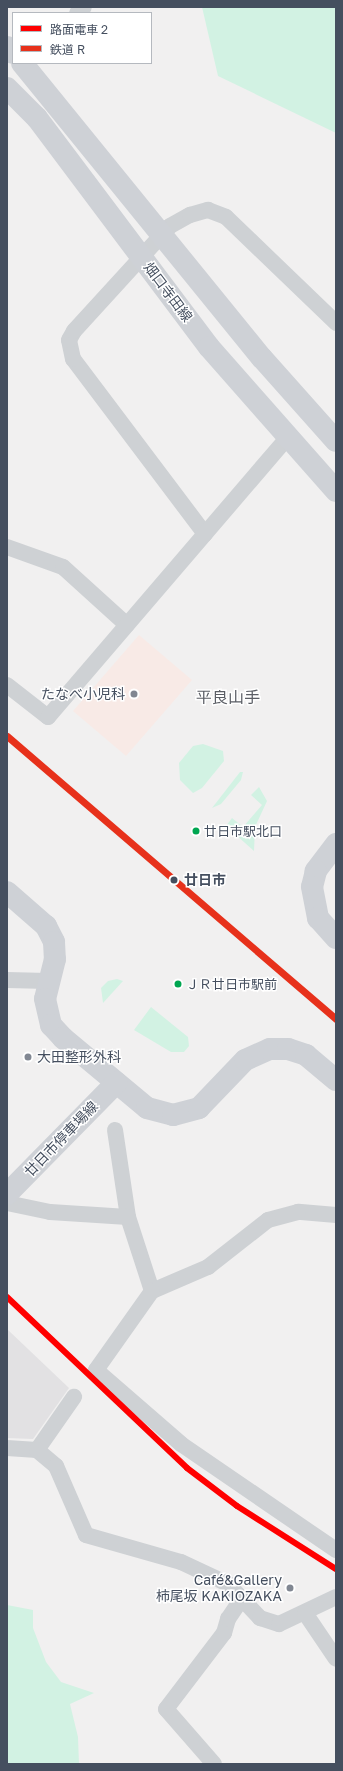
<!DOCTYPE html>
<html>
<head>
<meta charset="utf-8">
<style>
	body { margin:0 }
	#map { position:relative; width:343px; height:1771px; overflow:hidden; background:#f1f0f0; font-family:"Golos Text","Noto Sans JP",sans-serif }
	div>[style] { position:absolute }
	.education>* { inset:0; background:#e2e1e3 }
	.medical>* { inset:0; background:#f8eae6 }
	.green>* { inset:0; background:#d2f2e3 }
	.street>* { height:16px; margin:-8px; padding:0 8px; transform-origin:8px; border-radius:8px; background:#ced1d4 }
	.secondary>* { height:22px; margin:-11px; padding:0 11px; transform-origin:11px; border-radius:11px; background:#ced1d6 }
	.rail-1>* { height:7px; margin:-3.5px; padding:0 3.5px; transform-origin:3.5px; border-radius:3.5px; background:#e7311b }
	.tram-1>* { height:6px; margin:-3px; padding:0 3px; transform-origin:3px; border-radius:3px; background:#f00 }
	.dots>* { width:11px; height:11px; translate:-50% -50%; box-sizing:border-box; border:2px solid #fff; border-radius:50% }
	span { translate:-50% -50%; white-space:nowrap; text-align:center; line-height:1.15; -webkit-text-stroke:3px #fff; paint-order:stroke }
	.bus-label { font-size:13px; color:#454f5f }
	.left { translate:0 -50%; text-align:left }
	.street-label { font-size:14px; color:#454f5f }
	.poi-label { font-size:14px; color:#454f5f }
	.right { translate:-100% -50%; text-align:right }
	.stop-label { font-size:14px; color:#454f5f; font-weight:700 }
	.quarter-label { font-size:16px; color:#5b5e65 }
	.frame { position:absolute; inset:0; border:8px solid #454f5f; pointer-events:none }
	.legend { position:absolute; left:12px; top:12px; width:140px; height:52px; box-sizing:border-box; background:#fff; border:1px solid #b5b9bf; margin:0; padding:5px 7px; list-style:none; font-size:12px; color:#454f5f }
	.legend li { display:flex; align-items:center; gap:8px; height:20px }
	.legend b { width:20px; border:1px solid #b5b9bf }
</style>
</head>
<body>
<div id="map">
	<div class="education">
		<i style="clip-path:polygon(7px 1329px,69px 1388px,33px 1439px,7px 1438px)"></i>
	</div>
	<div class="medical">
		<i style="clip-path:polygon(139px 635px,192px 680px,126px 756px,73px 711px)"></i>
	</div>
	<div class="green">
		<i style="clip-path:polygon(202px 7px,336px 7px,336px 133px,218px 76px)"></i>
		<i style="clip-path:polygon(203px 744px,223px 751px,224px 761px,202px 788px,193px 793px,180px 780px,179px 763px,193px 746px)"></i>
		<i style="clip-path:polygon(240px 772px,243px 772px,241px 780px,221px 804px,212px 808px)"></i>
		<i style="clip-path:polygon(259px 787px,267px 801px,255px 827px,254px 851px,226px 826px,232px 818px,243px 827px,262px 805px,251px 795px)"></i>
		<i style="clip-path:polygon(117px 979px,123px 981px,103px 1003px,101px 988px,108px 981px)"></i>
		<i style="clip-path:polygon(151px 1007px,188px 1037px,189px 1046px,184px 1052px,171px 1052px,134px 1030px)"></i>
		<i style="clip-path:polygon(7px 1605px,33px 1610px,33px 1628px,46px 1662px,61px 1682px,94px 1693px,70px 1704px,78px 1737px,79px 1764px,7px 1764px)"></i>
	</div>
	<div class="street">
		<i style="left:77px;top:13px;width:9px;rotate:-41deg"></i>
		<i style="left:205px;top:534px;width:219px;rotate:-127deg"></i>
		<i style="left:73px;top:359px;width:19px;rotate:-102deg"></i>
		<i style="left:69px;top:340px;width:10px;rotate:-61deg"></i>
		<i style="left:74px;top:331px;width:142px;rotate:-47.6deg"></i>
		<i style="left:170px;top:226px;width:23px;rotate:-29deg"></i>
		<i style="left:190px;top:215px;width:19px;rotate:-16deg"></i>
		<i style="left:208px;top:210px;width:19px;rotate:21deg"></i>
		<i style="left:226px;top:217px;width:153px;rotate:43.9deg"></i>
		<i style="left:7px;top:547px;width:59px;rotate:19.7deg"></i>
		<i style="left:63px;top:567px;width:86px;rotate:42.2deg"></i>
		<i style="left:7px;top:685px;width:52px;rotate:38deg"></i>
		<i style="left:48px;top:717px;width:367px;rotate:-49.4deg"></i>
		<i style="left:7px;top:980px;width:41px;rotate:1.4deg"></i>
		<i style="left:115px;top:1130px;width:88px;rotate:81.5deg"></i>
		<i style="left:128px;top:1217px;width:78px;rotate:72deg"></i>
		<i style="left:7px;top:1203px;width:44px;rotate:11.8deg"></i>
		<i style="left:50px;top:1212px;width:78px;rotate:3.7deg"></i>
		<i style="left:336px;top:1215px;width:38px;rotate:-175deg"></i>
		<i style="left:298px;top:1212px;width:31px;rotate:165deg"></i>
		<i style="left:268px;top:1220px;width:76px;rotate:141.9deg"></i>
		<i style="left:208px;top:1267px;width:61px;rotate:156.8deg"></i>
		<i style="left:152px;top:1291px;width:97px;rotate:125.3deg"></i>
		<i style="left:96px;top:1370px;width:113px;rotate:41deg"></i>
		<i style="left:181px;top:1444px;width:188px;rotate:34.4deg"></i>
		<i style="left:7px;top:1448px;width:30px;rotate:4deg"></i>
		<i style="left:37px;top:1450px;width:65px;rotate:-55.1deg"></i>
		<i style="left:37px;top:1450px;width:25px;rotate:40deg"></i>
		<i style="left:56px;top:1466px;width:75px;rotate:66.5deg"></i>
		<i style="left:86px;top:1535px;width:99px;rotate:15.9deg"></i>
		<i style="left:181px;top:1562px;width:52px;rotate:25.1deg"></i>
		<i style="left:228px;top:1584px;width:47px;rotate:46.7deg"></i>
		<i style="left:260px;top:1618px;width:20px;rotate:18deg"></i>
		<i style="left:279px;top:1624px;width:63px;rotate:-25.3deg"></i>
		<i style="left:305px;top:1613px;width:55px;rotate:56deg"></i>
		<i style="left:214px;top:1764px;width:73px;rotate:-131.1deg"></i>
		<i style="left:166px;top:1709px;width:96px;rotate:-52.7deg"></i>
		<i style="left:224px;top:1633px;width:15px;rotate:-74deg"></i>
		<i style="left:228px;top:1619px;width:25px;rotate:-56deg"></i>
	</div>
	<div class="secondary">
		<i style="left:7px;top:47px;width:8px;rotate:45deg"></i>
		<i style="left:22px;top:63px;width:380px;rotate:50.9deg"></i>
		<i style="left:262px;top:358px;width:111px;rotate:48.3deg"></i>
		<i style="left:7px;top:88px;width:42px;rotate:45deg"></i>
		<i style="left:37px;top:118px;width:286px;rotate:53.1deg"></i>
		<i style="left:209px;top:347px;width:192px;rotate:48.6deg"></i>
		<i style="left:336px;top:844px;width:34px;rotate:127deg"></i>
		<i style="left:316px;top:871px;width:16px;rotate:104deg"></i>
		<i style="left:312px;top:887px;width:32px;rotate:79deg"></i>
		<i style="left:318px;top:918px;width:27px;rotate:48deg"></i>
		<i style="left:7px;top:892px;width:52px;rotate:41.1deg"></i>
		<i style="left:46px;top:926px;width:18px;rotate:63deg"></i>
		<i style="left:54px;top:942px;width:17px;rotate:87deg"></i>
		<i style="left:55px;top:959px;width:41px;rotate:104deg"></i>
		<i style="left:45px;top:999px;width:27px;rotate:77deg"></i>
		<i style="left:51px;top:1025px;width:18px;rotate:47deg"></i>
		<i style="left:63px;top:1038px;width:109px;rotate:39.8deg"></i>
		<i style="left:147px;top:1108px;width:27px;rotate:15deg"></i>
		<i style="left:173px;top:1115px;width:27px;rotate:-15deg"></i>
		<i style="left:199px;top:1108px;width:66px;rotate:-46.2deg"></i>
		<i style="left:245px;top:1060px;width:27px;rotate:-24deg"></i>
		<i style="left:270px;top:1049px;width:18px"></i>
		<i style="left:288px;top:1049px;width:19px;rotate:18deg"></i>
		<i style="left:306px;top:1055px;width:39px;rotate:40deg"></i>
		<i style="left:7px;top:1194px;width:156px;rotate:-45.5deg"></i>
	</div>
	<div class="rail-1">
		<i style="left:7px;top:736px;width:434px;rotate:40.7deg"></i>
	</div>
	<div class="tram-1">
		<i style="left:7px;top:1297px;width:248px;rotate:43.5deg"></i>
		<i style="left:187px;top:1468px;width:63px;rotate:37.2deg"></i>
		<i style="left:237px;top:1506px;width:117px;rotate:32.5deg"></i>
	</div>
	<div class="dots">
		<i style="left:134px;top:694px;background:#818792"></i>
		<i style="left:196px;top:831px;background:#00a651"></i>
		<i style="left:174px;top:880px;background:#454f5f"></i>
		<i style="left:178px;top:984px;background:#00a651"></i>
		<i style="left:28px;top:1057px;background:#818792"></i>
		<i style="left:290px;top:1588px;background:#818792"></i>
	</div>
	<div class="bus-label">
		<span class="left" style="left:204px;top:831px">廿日市駅北口</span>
		<span class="left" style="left:186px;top:984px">ＪＲ廿日市駅前</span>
	</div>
	<div class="street-label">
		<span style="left:168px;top:292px;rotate:53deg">畑口寺田線</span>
		<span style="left:61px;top:1139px;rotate:-46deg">廿日市停車場線</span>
	</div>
	<div class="poi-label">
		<span class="right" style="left:125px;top:694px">たなべ小児科</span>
		<span class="left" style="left:37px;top:1057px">大田整形外科</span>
		<span class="right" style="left:282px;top:1588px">Café&amp;Gallery<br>柿尾坂 KAKIOZAKA</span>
	</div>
	<div class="stop-label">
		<span class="left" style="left:184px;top:880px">廿日市</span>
	</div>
	<div class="quarter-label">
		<span style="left:228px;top:697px">平良山手</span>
	</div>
	<div class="frame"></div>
	<ul class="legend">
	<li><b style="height:5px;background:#f00"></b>路面電車 2</li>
	<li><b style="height:5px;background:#e7311b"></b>鉄道 R</li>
	</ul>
</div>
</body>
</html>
